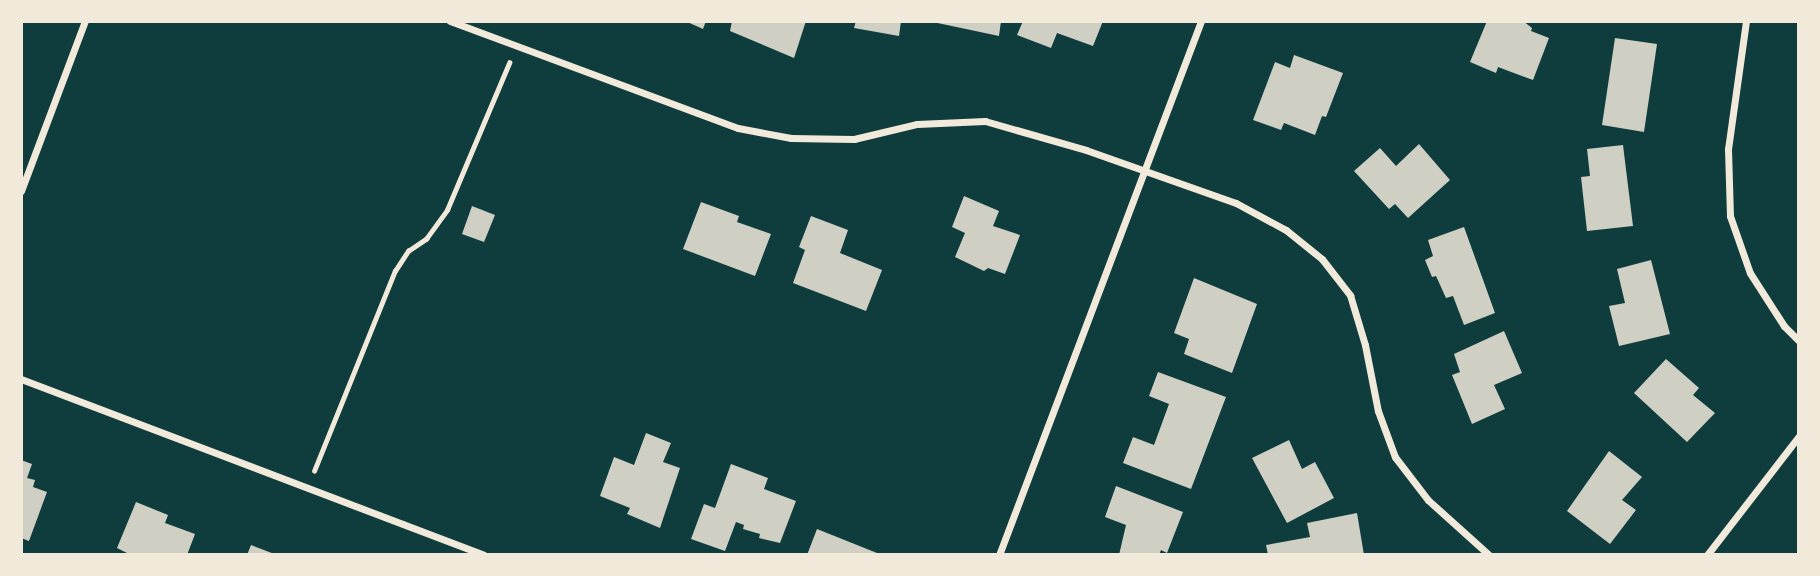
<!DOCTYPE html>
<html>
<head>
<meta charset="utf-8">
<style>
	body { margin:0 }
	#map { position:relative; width:1820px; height:576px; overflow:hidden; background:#0f3d3e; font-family:Montserrat,sans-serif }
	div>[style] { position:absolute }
	.building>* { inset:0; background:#cfcfc3 }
	.path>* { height:4.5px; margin:-2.25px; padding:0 2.25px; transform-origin:2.25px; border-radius:2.25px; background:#f1e9da }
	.minor>* { height:7px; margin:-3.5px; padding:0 3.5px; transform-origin:3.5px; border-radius:3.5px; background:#f1e9da }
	span { translate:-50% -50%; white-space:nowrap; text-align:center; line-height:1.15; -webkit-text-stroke:5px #f1e9da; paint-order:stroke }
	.frame { position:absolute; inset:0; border:23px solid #f1e9da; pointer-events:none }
</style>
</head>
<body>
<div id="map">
	<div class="building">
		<i style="clip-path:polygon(685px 21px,706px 21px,703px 29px)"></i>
		<i style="clip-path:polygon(732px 21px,806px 21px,794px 58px,730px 31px)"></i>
		<i style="clip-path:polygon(856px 21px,901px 21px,899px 36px,854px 28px)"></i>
		<i style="clip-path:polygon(928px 21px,1001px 21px,999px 36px)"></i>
		<i style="clip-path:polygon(1023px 21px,1103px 21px,1093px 46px,1057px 33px,1051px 48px,1017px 35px)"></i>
		<i style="clip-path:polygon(1487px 21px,1523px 21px,1532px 28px,1531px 31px,1549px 38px,1533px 80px,1498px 67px,1496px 73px,1470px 62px)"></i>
		<i style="clip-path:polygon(1615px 38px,1657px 44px,1644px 132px,1602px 125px)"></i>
		<i style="clip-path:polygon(1294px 55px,1343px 73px,1326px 117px,1322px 116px,1315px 135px,1284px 123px,1281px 130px,1253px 120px,1275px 62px,1290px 68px)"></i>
		<i style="clip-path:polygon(1419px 144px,1450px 180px,1408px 218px,1395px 204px,1389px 209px,1354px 171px,1380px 148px,1396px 166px)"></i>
		<i style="clip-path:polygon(1623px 145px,1633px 226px,1587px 231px,1581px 177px,1590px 176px,1587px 149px)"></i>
		<i style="clip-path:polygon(964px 196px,999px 211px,993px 226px,1020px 235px,1005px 274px,988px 268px,984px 271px,955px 257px,965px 233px,952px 227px)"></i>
		<i style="clip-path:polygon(701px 202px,739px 216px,737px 222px,771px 234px,755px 276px,683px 249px)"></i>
		<i style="clip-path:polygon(472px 206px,495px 215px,484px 242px,462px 234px)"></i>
		<i style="clip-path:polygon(811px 216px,848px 230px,840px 253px,882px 270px,866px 311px,793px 283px,805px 250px,799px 247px)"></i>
		<i style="clip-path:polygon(1464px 227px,1495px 313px,1464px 325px,1453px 296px,1446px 298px,1436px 276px,1432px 277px,1425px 260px,1433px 256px,1428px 240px)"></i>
		<i style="clip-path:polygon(1651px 260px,1670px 334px,1619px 346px,1609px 306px,1625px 303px,1617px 269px)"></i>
		<i style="clip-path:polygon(1194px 278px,1257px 304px,1232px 373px,1184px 354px,1189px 339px,1174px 333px)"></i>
		<i style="clip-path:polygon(1504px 331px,1522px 373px,1494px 385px,1505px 409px,1472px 424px,1452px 375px,1460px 372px,1454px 354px)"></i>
		<i style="clip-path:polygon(1666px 359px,1699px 388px,1693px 395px,1715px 413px,1687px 442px,1634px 393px)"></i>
		<i style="clip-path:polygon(1158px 372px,1226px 397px,1191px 489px,1123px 463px,1133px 437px,1154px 445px,1169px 404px,1149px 396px)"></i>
		<i style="clip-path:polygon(646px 433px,671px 443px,663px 462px,680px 468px,660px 528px,627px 514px,630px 508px,600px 496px,614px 457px,634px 465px)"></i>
		<i style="clip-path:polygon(1289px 440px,1302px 469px,1315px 462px,1334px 498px,1287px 523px,1252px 458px)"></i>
		<i style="clip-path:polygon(1609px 451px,1642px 477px,1622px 500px,1636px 510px,1610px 544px,1567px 511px)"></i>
		<i style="clip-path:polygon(21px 460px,32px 464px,27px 478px,35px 480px,33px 487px,47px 492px,29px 541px,21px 538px)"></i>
		<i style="clip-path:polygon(731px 464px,768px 478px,764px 489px,796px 501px,780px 543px,759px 538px,760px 534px,743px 529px,744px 525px,736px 522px,725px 551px,691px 539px,704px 504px,715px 508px)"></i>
		<i style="clip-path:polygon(1116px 486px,1183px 512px,1167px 553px,1161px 550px,1159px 555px,1119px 555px,1126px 525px,1105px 517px)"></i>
		<i style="clip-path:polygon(136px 502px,168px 515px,165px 523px,195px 534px,187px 555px,131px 555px,117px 548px)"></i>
		<i style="clip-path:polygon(1357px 513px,1364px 555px,1268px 555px,1266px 545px,1310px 537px,1307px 523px)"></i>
		<i style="clip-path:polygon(817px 529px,882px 555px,807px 555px)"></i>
		<i style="clip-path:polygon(251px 545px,277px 555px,247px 555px)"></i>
	</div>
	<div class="path">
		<i style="left:314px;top:471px;width:216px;rotate:-68deg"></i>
		<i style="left:395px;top:271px;width:24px;rotate:-57deg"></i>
		<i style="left:408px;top:251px;width:22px;rotate:-34deg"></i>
		<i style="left:426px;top:239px;width:36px;rotate:-54deg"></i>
		<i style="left:447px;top:210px;width:160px;rotate:-67.1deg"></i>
	</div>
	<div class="minor">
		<i style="left:450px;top:21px;width:307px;rotate:20.4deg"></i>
		<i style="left:738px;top:128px;width:54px;rotate:10.7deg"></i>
		<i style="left:791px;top:138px;width:63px;rotate:0.9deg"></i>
		<i style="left:854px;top:139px;width:65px;rotate:-13.4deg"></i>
		<i style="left:917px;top:124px;width:68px;rotate:-2.5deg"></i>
		<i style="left:985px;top:121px;width:105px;rotate:16deg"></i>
		<i style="left:1086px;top:150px;width:159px;rotate:19.5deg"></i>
		<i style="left:1236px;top:203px;width:57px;rotate:28.4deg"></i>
		<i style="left:1286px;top:230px;width:46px;rotate:38.9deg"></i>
		<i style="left:1322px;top:259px;width:46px;rotate:52.1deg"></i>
		<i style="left:1350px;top:295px;width:52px;rotate:73.3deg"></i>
		<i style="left:1365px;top:345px;width:67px;rotate:78.9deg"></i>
		<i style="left:1378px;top:411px;width:49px;rotate:69.7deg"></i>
		<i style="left:1395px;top:457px;width:54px;rotate:52.5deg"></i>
		<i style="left:1428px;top:500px;width:82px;rotate:42deg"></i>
		<i style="left:1746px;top:21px;width:129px;rotate:98deg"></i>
		<i style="left:1728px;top:149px;width:67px;rotate:88.3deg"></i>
		<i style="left:1730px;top:216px;width:60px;rotate:70.7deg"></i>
		<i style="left:1750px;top:273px;width:63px;rotate:57.3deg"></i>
		<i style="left:1784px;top:326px;width:21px;rotate:45deg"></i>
		<i style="left:21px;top:191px;width:182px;rotate:-69.4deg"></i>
		<i style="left:21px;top:379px;width:495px;rotate:20.8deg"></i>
		<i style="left:999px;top:555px;width:571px;rotate:-69.28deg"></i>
		<i style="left:1707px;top:555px;width:150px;rotate:-52.3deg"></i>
	</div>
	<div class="frame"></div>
</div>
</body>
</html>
